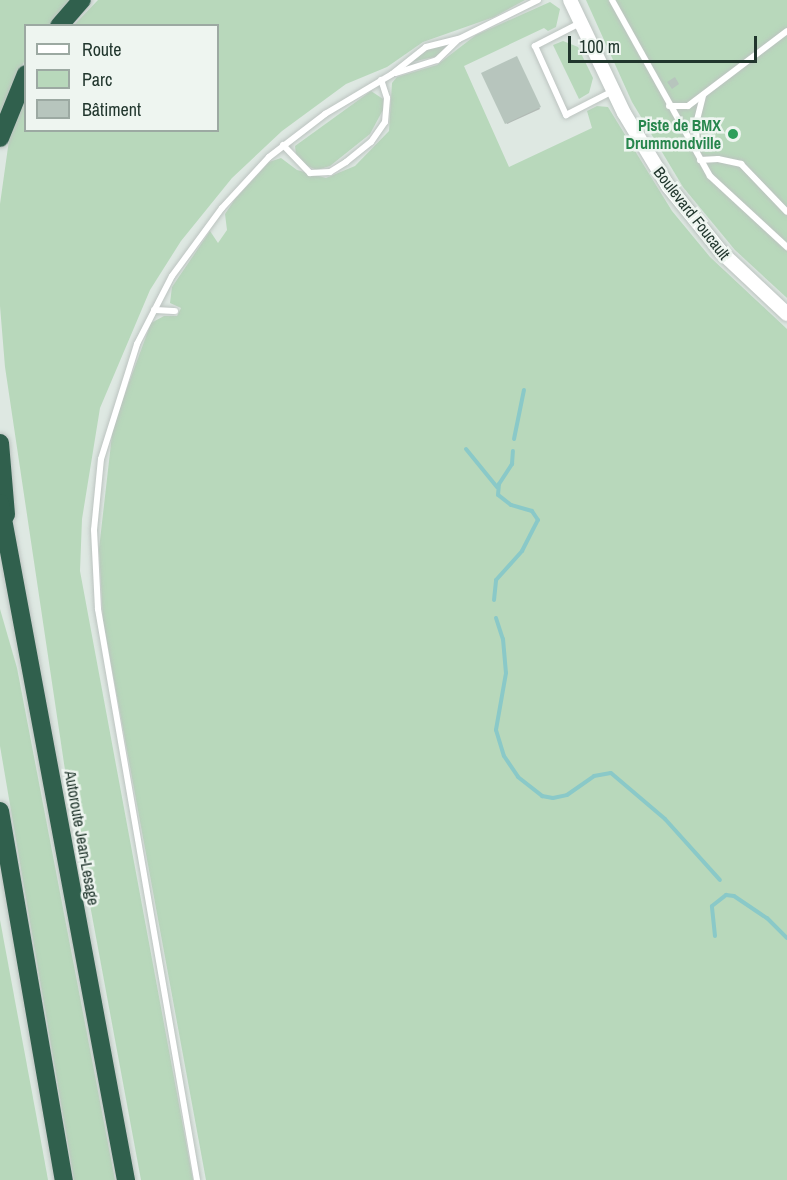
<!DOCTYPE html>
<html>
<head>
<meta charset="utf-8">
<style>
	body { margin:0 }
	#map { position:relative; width:787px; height:1180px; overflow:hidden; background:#dee8e2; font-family:"Archivo Narrow",sans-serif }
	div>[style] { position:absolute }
	.green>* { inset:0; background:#b8d8bb }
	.shadow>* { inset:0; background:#0003 }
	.stream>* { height:4px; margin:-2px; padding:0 2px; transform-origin:2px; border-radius:2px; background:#8ac9c8 }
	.building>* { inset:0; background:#b7c5bd }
	.roads { filter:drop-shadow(0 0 2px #bcc3c0) drop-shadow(0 0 2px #bcc3c0) }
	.service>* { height:6px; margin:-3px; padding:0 3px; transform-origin:3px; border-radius:3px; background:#fff }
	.tertiary>* { height:14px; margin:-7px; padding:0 7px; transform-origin:7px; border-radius:7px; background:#fff }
	.motorway>* { height:18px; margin:-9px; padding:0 9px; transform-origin:9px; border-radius:9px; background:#30604d }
	.dots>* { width:16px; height:16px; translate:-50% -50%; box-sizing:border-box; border:3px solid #eef5f0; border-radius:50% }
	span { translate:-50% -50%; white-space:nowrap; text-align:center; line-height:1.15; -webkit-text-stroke:5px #eef5f0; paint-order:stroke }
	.leisure-label { font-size:16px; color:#27864d; font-weight:700 }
	.right { translate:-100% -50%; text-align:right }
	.street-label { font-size:16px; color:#21362d }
	.legend { position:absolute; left:24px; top:24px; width:195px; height:108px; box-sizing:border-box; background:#eef5f0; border:2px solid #9ca9a2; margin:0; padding:8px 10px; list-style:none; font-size:18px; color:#21362d }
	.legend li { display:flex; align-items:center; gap:12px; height:30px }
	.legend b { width:30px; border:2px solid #9ca9a2 }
	.scale { position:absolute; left:568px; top:36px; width:189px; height:27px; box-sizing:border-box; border:3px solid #21362d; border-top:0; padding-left:8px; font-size:18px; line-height:21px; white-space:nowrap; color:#21362d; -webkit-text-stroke:4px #eef5f0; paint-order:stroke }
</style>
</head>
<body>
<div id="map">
	<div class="green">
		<i style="clip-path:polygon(0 0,74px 0,51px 25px,26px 26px,25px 60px,0 112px)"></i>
		<i style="clip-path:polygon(98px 0,525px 0,494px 17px,423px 42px,387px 67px,346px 84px,282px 131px,232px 178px,181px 241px,150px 290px,100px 408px,82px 519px,80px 571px,193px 1180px,141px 1180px,65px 770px,5px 367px,0 306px,0 204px,10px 133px,25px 98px,26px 130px,218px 130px,218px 26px,74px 25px)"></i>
		<i style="clip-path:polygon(586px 0,787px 0,787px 298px,735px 250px,683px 187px,632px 102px)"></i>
		<i style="clip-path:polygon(550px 2px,560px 9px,556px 27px,548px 31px,544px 28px,464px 66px,509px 167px,592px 128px,587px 111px,597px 106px,608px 107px,672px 211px,710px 257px,787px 329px,787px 1180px,206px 1180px,103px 620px,99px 549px,113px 426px,151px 323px,164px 316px,177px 316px,181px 308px,170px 303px,172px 287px,210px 231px,218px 243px,227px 230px,225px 214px,235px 199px,269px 162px,281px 158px,297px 170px,326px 178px,355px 166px,389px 131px,392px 83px,397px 77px,437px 65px,476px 35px)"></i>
		<i style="clip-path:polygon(563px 41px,578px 47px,593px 78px,589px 93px,579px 99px,553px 45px)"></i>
		<i style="clip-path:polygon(448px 44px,439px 56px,411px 62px,428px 49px)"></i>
		<i style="clip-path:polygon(371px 91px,383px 99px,384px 108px,370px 134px,330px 166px,317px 170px,305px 165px,296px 155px,295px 146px)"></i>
		<i style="clip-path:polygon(0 609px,17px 668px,115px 1180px,74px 1180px,0 746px)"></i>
		<i style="clip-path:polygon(0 920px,36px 1114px,48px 1180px,0 1180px)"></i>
	</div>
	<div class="shadow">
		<i style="clip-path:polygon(516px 58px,540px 109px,507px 124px,483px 74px)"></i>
	</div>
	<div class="stream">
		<i style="left:514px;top:439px;width:50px;rotate:-78.5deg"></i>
		<i style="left:466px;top:449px;width:49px;rotate:50.8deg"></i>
		<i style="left:494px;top:600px;width:20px;rotate:-84deg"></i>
		<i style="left:496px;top:580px;width:39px;rotate:-48deg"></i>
		<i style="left:522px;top:551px;width:35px;rotate:-63deg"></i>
		<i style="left:538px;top:520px;width:11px;rotate:-124deg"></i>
		<i style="left:532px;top:511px;width:22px;rotate:-164deg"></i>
		<i style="left:511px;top:505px;width:16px;rotate:-142deg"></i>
		<i style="left:498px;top:495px;width:11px;rotate:-85deg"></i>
		<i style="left:499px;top:484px;width:24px;rotate:-57deg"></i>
		<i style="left:512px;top:464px;width:13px;rotate:-86deg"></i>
		<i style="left:496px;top:618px;width:22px;rotate:72deg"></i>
		<i style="left:503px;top:639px;width:34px;rotate:85deg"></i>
		<i style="left:506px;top:673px;width:58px;rotate:100deg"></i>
		<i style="left:496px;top:730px;width:27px;rotate:73deg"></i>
		<i style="left:504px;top:756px;width:25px;rotate:56deg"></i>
		<i style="left:518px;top:777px;width:31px;rotate:38deg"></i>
		<i style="left:542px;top:796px;width:11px;rotate:10deg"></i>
		<i style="left:553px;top:798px;width:14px;rotate:-12deg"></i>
		<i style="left:567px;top:795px;width:33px;rotate:-35deg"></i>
		<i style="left:594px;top:776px;width:17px;rotate:-10deg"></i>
		<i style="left:611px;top:773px;width:71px;rotate:40.4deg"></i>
		<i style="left:665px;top:819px;width:82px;rotate:48deg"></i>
		<i style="left:715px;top:936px;width:30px;rotate:-96deg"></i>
		<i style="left:712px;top:906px;width:18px;rotate:-38deg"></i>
		<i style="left:726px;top:895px;width:8px;rotate:7deg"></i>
		<i style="left:734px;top:896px;width:40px;rotate:34deg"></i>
		<i style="left:767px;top:918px;width:28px;rotate:45deg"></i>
	</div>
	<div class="building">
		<i style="clip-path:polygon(517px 56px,541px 107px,505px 124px,481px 73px)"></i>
		<i style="clip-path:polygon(675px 77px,679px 84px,672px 89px,667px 82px)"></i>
	</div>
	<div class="roads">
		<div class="service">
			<i style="left:612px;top:0;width:201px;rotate:60.9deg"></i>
			<i style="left:710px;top:176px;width:105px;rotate:42.7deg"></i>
			<i style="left:580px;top:23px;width:51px;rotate:152.9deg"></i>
			<i style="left:535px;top:46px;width:76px;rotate:65.8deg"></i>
			<i style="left:566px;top:115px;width:53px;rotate:-27.1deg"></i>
			<i style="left:396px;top:73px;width:43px;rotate:-17.6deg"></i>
			<i style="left:437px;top:60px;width:30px;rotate:-44deg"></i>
			<i style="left:459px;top:39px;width:88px;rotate:-26.3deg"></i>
			<i style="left:669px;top:106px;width:19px"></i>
			<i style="left:688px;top:106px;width:124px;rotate:-37.1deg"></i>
			<i style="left:283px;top:145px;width:39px;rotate:46deg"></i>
			<i style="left:310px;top:173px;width:20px;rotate:-3deg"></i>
			<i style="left:330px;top:172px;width:19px;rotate:-32deg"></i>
			<i style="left:346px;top:162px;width:32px;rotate:-39deg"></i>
			<i style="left:371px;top:142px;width:24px;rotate:-55deg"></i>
			<i style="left:385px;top:122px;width:24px;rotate:-85deg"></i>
			<i style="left:387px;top:98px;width:19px;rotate:-108deg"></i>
			<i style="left:697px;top:152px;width:28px;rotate:-92deg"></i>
			<i style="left:696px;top:124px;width:30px;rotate:-76deg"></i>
			<i style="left:700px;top:160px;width:18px;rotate:-3deg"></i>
			<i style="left:718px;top:159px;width:24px;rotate:12deg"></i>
			<i style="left:741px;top:164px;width:66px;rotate:46.2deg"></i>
			<i style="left:154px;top:310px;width:21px;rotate:3deg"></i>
			<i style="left:197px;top:1180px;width:580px;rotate:-99.84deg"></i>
			<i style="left:98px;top:609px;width:79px;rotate:-92.9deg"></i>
			<i style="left:94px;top:530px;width:71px;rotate:-84.4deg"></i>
			<i style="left:101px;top:459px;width:121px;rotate:-72.6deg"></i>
			<i style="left:137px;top:344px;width:76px;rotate:-62.8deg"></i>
			<i style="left:172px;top:276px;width:84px;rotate:-53.7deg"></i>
			<i style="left:222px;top:208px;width:69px;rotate:-47.3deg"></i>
			<i style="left:269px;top:157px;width:71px;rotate:-37.5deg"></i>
			<i style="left:325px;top:114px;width:78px;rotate:-30.8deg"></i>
			<i style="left:392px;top:74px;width:43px;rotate:-38.5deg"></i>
			<i style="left:426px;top:47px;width:34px;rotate:-14deg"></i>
		</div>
		<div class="tertiary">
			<i style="left:570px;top:0;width:125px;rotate:64.5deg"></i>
			<i style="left:624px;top:113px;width:85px;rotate:58.9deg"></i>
			<i style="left:668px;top:186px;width:86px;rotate:51.1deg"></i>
			<i style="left:722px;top:253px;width:89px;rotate:43.2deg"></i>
		</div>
		<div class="motorway">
			<i style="left:59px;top:26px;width:35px;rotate:-49deg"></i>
			<i style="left:0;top:138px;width:69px;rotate:-67.9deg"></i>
			<i style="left:0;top:443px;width:72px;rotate:85.2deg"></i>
			<i style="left:0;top:503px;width:689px;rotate:79.46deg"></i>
			<i style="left:0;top:811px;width:375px;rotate:80.2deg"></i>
		</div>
	</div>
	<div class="dots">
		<i style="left:733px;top:134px;background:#2e9e5b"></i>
	</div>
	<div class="leisure-label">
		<span class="right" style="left:721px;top:134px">Piste de BMX<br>Drummondville</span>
	</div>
	<div class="street-label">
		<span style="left:692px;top:213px;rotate:52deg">Boulevard Foucault</span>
		<span style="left:82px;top:838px;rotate:80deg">Autoroute Jean-Lesage</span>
	</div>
	<ul class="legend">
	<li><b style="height:8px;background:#fff"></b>Route</li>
	<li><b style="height:16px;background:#b8d8bb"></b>Parc</li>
	<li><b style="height:16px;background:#b7c5bd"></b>Bâtiment</li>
	</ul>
	<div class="scale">100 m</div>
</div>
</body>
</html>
